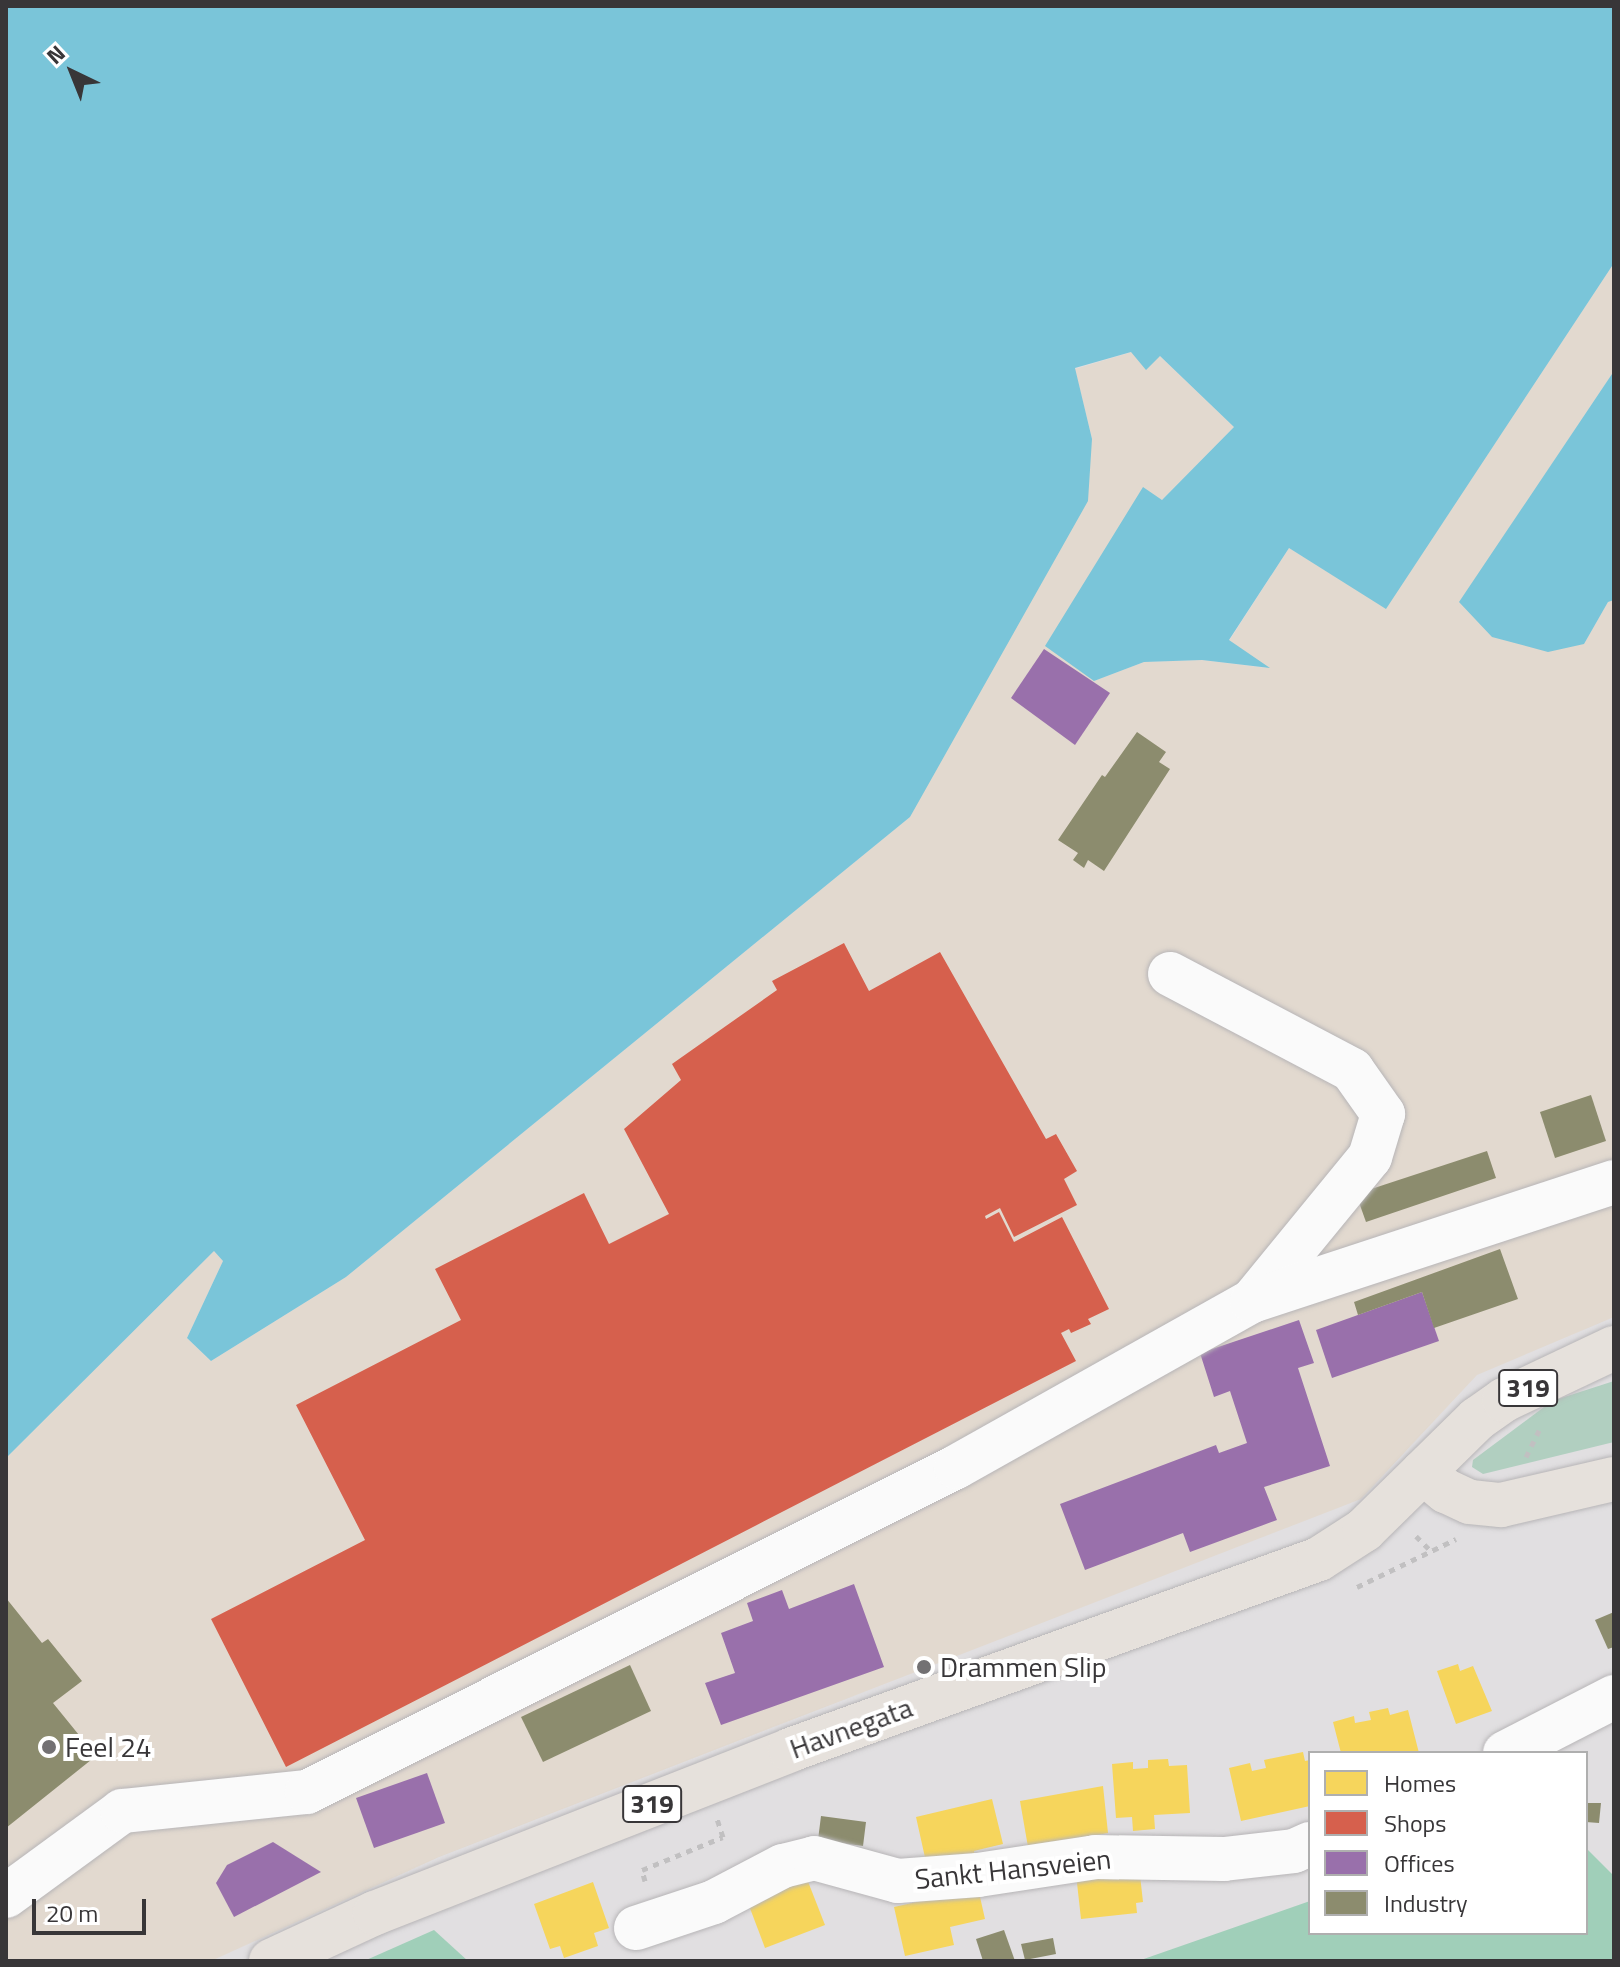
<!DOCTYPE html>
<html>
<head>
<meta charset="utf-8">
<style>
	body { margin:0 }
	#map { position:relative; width:1620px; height:1967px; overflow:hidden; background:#e1dfe1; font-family:"Titillium Web",sans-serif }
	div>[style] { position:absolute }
	.industrial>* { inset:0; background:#e2d9cf }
	.green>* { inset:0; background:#b1cfc0 }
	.forest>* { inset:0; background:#a0cfb9 }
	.water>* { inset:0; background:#7ac5d9 }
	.homes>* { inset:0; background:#f6d55c }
	.shops>* { inset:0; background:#d6604d }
	.offices>* { inset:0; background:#9970ab }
	.industry>* { inset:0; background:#8c8c6e }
	.path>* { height:5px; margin-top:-2.5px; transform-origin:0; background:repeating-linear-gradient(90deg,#c1c0c1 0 6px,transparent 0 12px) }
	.roads { filter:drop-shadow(0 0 2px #b7b5b7) drop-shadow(0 0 2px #b7b5b7) }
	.minor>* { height:44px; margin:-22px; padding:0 22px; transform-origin:22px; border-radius:22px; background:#fafafa }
	.major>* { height:44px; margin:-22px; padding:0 22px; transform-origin:22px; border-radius:22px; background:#e6e1dc }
	.dots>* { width:22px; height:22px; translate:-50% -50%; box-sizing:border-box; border:4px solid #fff; border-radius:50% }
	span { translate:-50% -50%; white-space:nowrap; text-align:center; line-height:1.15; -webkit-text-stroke:8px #fff; paint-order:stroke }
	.shield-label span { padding:2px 6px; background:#fff; border:2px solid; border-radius:6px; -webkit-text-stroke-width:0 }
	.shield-label { font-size:26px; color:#383638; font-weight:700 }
	.poi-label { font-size:28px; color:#383638 }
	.left { translate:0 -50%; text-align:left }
	.street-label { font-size:28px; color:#383638 }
	.frame { position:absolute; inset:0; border:8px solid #383638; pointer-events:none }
	.legend { position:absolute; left:1308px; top:1751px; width:280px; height:184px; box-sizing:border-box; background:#fff; border:2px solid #afafaf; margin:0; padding:10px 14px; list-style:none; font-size:24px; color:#383638 }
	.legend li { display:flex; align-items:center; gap:16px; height:40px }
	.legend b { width:40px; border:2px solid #afafaf }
	.north { position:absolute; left:32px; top:32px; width:80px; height:80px; -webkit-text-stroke:6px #fff; paint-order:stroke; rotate:317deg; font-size:22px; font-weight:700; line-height:32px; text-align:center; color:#383638 }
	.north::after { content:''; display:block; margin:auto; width:28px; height:36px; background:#383638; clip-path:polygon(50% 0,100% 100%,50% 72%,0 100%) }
	.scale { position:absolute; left:32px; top:1899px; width:114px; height:36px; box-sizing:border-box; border:4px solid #383638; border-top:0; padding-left:10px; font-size:24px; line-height:28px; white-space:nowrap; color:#383638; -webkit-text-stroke:6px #fff; paint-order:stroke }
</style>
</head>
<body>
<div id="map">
	<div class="industrial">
		<i style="clip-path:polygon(1614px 263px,1614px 371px,1460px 602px,1584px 644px,1608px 602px,1614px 600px,1614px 1317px,1477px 1375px,1361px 1499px,439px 1857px,211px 1961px,6px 1961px,6px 1458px,214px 1251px,223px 1261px,187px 1338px,211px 1361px,346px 1277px,910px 817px,1092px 439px,1075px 369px,1132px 352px,1160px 356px,1234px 427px,1162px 500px,1142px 488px,1094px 681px,1144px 662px,1202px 660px,1267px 668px,1229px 641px,1289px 548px,1386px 608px)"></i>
	</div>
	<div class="green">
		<i style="clip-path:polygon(1614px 1381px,1614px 1442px,1483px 1474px,1472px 1467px,1473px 1460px,1552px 1401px)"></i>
	</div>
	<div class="forest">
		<i style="clip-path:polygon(1586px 1848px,1614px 1876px,1614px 1961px,1138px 1961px,1310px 1901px,1310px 1933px,1586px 1933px)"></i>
		<i style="clip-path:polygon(434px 1930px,468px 1961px,364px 1961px)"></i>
	</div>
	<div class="water">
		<i style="clip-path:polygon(6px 6px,1614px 6px,1614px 263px,1386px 609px,1289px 548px,1229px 640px,1270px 668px,1202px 660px,1144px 662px,1094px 681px,1045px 646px,1143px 487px,1162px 500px,1234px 427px,1160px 356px,1146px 370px,1131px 352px,1075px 368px,1092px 439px,1088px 501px,910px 817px,346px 1277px,211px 1361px,187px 1338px,223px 1261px,214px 1251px,6px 1458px)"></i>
		<i style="clip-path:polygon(1614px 371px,1614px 600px,1608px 602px,1584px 644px,1548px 652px,1492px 637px,1459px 602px)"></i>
	</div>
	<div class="homes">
		<i style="clip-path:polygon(1458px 1664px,1460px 1671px,1473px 1666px,1492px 1711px,1456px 1724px,1437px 1671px)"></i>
		<i style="clip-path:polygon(1388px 1708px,1390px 1715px,1408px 1710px,1419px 1753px,1341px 1753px,1333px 1722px,1354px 1716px,1355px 1723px,1371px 1720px,1369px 1712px)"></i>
		<i style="clip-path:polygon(1303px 1752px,1305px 1761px,1310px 1760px,1310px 1806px,1241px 1821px,1229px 1768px,1250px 1763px,1252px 1771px,1266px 1768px,1264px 1760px)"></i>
		<i style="clip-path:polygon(1168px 1759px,1169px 1766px,1187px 1765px,1190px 1813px,1154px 1815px,1155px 1829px,1133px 1831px,1132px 1817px,1116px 1818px,1112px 1764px,1133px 1762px,1133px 1769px,1148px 1768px,1148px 1760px)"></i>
		<i style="clip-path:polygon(1103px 1786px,1108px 1833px,1028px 1847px,1020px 1801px)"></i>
		<i style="clip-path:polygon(992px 1799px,1003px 1844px,974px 1851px,975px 1855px,926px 1862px,916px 1817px)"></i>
		<i style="clip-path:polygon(1139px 1866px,1143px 1902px,1136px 1903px,1137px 1913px,1081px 1919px,1076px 1874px)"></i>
		<i style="clip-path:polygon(807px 1879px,825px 1925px,765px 1948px,748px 1903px)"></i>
		<i style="clip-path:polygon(593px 1882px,609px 1928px,594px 1933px,598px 1946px,564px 1958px,560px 1946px,550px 1949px,534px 1904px)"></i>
		<i style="clip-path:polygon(978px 1888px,985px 1919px,950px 1927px,954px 1945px,905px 1956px,894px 1907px)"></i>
	</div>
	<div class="shops">
		<i style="clip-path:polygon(844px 943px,869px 991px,940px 952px,1046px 1139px,1056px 1134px,1077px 1171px,1064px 1179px,1077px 1205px,1014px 1237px,1000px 1208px,985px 1216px,986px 1219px,999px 1212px,1014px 1242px,1062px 1217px,1109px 1309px,1088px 1319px,1091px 1324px,1071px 1333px,1069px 1329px,1061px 1333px,1076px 1361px,286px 1767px,211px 1619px,365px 1540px,296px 1405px,461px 1320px,435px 1269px,584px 1193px,609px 1244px,669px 1214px,624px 1129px,681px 1080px,672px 1064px,777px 990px,772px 981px)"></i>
	</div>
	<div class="offices">
		<i style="clip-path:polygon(1044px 649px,1110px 693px,1075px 745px,1011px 698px)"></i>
		<i style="clip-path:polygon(1422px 1292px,1439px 1341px,1332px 1378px,1316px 1330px)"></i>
		<i style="clip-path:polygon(1299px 1320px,1314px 1363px,1298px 1368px,1330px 1466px,1264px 1487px,1277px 1520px,1190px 1552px,1183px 1533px,1085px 1570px,1060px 1504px,1216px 1445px,1219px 1453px,1247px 1443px,1230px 1391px,1214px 1397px,1200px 1353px)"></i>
		<i style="clip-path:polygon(854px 1584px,884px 1667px,721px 1725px,705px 1683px,735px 1673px,721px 1633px,753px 1621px,747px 1603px,782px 1590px,789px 1609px)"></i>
		<i style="clip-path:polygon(427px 1773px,445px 1823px,374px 1848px,356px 1798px)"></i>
		<i style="clip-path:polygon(273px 1842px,321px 1872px,234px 1917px,216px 1883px,227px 1865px)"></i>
	</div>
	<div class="industry">
		<i style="clip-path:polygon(1137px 732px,1166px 752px,1159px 762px,1170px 769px,1104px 871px,1088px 860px,1084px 868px,1073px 860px,1078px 853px,1058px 840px,1102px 775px,1105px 777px)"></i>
		<i style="clip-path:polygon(1591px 1095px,1606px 1141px,1555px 1158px,1540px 1112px)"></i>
		<i style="clip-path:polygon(1487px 1151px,1496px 1178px,1366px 1222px,1356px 1194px)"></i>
		<i style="clip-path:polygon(1500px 1249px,1518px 1299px,1434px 1328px,1422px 1292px,1358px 1315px,1354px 1302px)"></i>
		<i style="clip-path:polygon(6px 1598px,42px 1643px,48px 1639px,82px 1681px,53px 1703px,96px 1756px,6px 1828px)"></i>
		<i style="clip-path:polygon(1614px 1612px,1614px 1647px,1608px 1649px,1595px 1620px)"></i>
		<i style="clip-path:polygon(630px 1665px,651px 1711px,543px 1762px,521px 1717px)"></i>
		<i style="clip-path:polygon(1586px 1803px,1601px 1803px,1599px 1823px,1586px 1822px)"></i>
		<i style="clip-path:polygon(821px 1816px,866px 1822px,863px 1846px,818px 1840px)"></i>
		<i style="clip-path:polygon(1004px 1930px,1015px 1961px,983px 1961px,976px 1939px)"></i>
		<i style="clip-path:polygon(1053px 1938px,1056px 1954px,1025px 1960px,1021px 1944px)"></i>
	</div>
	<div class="path">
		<i style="left:1526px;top:1457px;width:30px;rotate:-64deg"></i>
		<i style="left:1416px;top:1536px;width:23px;rotate:45deg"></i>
		<i style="left:1357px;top:1587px;width:110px;rotate:-25.9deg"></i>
		<i style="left:645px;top:1881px;width:11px;rotate:-105deg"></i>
		<i style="left:642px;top:1870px;width:87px;rotate:-22.2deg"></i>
		<i style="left:723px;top:1837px;width:19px;rotate:-108deg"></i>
	</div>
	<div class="roads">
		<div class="minor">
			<i style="left:1170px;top:974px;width:206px;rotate:27.8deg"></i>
			<i style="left:1352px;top:1070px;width:54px;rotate:54.8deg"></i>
			<i style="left:1383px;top:1114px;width:45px;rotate:106.8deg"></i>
			<i style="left:1370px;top:1157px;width:186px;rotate:129.3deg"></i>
			<i style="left:1505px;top:1753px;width:123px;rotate:-27.2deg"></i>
			<i style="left:6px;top:1896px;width:144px;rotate:-36.2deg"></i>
			<i style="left:122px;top:1811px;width:186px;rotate:-5.9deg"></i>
			<i style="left:307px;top:1792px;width:726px;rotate:-26.6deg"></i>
			<i style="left:956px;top:1467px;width:339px;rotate:-29.3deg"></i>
			<i style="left:1252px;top:1301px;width:381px;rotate:-18.2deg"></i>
			<i style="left:636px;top:1928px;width:82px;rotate:-18.4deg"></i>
			<i style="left:714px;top:1902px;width:78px;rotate:-27.6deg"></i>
			<i style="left:783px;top:1866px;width:32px;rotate:-14deg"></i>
			<i style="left:814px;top:1858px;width:87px;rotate:15.3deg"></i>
			<i style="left:898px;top:1881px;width:80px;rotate:-4.3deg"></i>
			<i style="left:978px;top:1875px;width:118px;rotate:-8.7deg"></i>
			<i style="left:1095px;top:1857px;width:129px;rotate:0.9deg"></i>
			<i style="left:1224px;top:1859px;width:70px;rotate:-6.5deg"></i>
			<i style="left:1294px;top:1851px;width:17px;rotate:-24deg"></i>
		</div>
		<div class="major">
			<i style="left:1423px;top:1472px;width:30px;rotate:40deg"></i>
			<i style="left:1446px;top:1491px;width:26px;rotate:25deg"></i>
			<i style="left:1470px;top:1502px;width:31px;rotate:6deg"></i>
			<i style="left:1501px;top:1505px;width:116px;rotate:-13deg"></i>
			<i style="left:271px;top:1961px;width:115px;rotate:-24.8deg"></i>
			<i style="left:375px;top:1913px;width:446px;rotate:-21.4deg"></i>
			<i style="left:790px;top:1750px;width:562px;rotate:-19.85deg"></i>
			<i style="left:1319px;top:1559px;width:54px;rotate:-32.8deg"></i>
			<i style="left:1364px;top:1530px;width:158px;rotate:-44.5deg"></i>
			<i style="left:1477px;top:1419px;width:33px;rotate:-35deg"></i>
			<i style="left:1504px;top:1400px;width:122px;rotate:-25.3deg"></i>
		</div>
	</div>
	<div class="dots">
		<i style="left:924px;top:1667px;background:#737173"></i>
		<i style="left:49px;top:1747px;background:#737173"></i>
	</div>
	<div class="shield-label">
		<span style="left:1528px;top:1388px">319</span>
		<span style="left:652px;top:1804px">319</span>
	</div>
	<div class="poi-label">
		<span class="left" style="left:940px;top:1667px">Drammen Slip</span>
		<span class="left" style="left:65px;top:1747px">Feel 24</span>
	</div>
	<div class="street-label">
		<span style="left:851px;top:1728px;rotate:-20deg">Havnegata</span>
		<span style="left:1013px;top:1869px;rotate:-6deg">Sankt Hansveien</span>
	</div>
	<div class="frame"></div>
	<ul class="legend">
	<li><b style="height:22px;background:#f6d55c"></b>Homes</li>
	<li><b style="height:22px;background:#d6604d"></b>Shops</li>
	<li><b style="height:22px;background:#9970ab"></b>Offices</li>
	<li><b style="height:22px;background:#8c8c6e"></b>Industry</li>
	</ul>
	<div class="north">N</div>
	<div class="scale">20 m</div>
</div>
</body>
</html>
